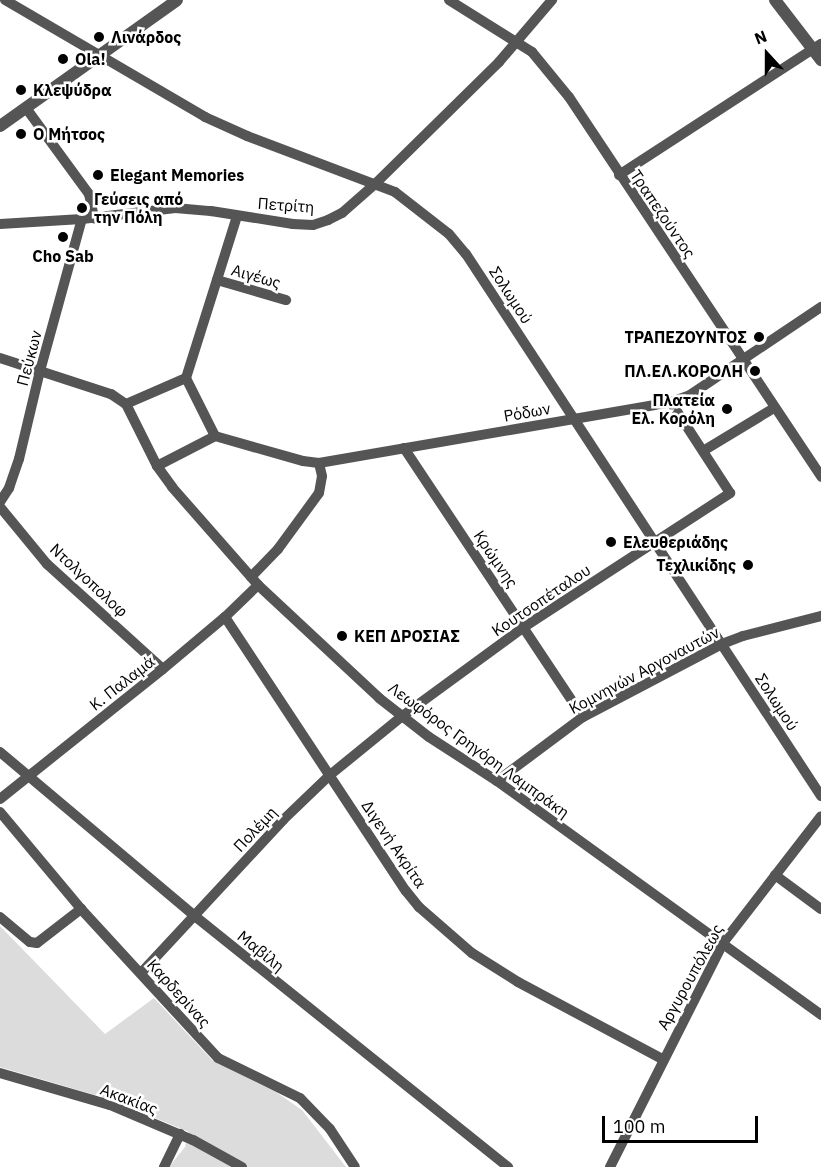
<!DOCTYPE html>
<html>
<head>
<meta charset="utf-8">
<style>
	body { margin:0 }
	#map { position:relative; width:821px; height:1167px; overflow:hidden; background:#fff; font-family:"IBM Plex Sans",sans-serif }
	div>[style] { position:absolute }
	.green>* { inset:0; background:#dcdcdc }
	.minor>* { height:10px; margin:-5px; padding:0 5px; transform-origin:5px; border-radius:5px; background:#555 }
	.tertiary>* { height:12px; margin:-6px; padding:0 6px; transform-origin:6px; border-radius:6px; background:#555 }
	.dots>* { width:16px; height:16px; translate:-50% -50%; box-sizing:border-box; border:3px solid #fff; border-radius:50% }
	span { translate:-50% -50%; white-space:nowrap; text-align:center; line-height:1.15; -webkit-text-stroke:5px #fff; paint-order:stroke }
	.poi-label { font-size:16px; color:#000; font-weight:700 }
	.left { translate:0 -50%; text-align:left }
	.right { translate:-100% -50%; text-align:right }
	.street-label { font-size:16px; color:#000 }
	.north { position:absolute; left:737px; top:24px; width:60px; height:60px; -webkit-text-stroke:4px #fff; paint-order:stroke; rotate:339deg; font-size:16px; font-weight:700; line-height:24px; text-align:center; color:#000 }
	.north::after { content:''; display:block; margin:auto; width:21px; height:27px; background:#000; clip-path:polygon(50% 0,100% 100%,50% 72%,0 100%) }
	.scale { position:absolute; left:602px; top:1116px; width:156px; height:27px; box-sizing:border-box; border:3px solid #000; border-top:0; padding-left:8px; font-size:18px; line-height:21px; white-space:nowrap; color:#000; -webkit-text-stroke:4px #fff; paint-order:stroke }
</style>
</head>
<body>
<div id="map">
	<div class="green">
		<i style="clip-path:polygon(0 926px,105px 1034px,154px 998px,213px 1061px,276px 1092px,302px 1110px,346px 1167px,169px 1167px,185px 1147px,189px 1132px,112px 1100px,0 1067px)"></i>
	</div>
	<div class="minor">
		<i style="left:5px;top:0;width:232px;rotate:30.3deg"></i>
		<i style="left:205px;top:117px;width:46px;rotate:24.3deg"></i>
		<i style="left:247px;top:136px;width:158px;rotate:20.7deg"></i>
		<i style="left:395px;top:192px;width:68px;rotate:37.9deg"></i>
		<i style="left:449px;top:234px;width:26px;rotate:50deg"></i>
		<i style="left:466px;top:254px;width:648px;rotate:56.78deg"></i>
		<i style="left:449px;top:0;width:98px;rotate:32.1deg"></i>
		<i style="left:532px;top:52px;width:58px;rotate:50.6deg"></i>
		<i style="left:569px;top:97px;width:456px;rotate:56.4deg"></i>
		<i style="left:26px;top:108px;width:107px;rotate:53.8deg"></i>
		<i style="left:89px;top:194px;width:25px;rotate:78deg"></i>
		<i style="left:619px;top:175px;width:241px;rotate:-33deg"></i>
		<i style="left:0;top:224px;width:82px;rotate:-3.5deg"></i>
		<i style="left:82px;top:219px;width:94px;rotate:-6.7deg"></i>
		<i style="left:175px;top:208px;width:36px;rotate:5deg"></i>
		<i style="left:211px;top:211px;width:83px;rotate:9deg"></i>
		<i style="left:293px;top:224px;width:20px;rotate:3deg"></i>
		<i style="left:313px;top:225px;width:16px;rotate:-18deg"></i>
		<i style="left:328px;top:220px;width:16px;rotate:-27deg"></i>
		<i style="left:342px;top:213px;width:44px;rotate:-41.3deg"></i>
		<i style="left:375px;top:184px;width:174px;rotate:-44.5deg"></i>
		<i style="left:499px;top:62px;width:82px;rotate:-49.5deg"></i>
		<i style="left:217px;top:280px;width:72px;rotate:16.2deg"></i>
		<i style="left:0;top:358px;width:117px;rotate:18deg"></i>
		<i style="left:111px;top:394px;width:18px;rotate:34deg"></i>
		<i style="left:126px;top:404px;width:69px;rotate:63.4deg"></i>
		<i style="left:157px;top:466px;width:26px;rotate:54deg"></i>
		<i style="left:172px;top:487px;width:130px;rotate:48.7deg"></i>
		<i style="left:258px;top:585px;width:166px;rotate:43deg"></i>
		<i style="left:379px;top:698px;width:63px;rotate:38deg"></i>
		<i style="left:429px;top:737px;width:81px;rotate:32.9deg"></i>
		<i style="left:497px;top:781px;width:400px;rotate:35.8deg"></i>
		<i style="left:126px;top:404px;width:65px;rotate:-23.4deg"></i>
		<i style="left:215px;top:436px;width:91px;rotate:15.9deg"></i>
		<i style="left:303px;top:461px;width:16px;rotate:7deg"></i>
		<i style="left:319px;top:463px;width:357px;rotate:-9.8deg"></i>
		<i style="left:671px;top:402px;width:20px;rotate:-20deg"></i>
		<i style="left:690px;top:395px;width:158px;rotate:-33.9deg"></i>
		<i style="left:215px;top:436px;width:65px;rotate:-116.6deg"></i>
		<i style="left:186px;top:378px;width:170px;rotate:-72.5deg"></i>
		<i style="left:404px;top:448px;width:323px;rotate:56.4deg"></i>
		<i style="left:703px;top:451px;width:83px;rotate:-31.2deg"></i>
		<i style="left:157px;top:466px;width:65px;rotate:-27.3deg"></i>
		<i style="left:0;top:502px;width:17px;rotate:-57deg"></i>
		<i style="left:9px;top:488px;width:31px;rotate:-71deg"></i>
		<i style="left:19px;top:459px;width:90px;rotate:-76.6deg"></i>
		<i style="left:40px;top:371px;width:158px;rotate:-74.6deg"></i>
		<i style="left:0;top:507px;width:74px;rotate:50.5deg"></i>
		<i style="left:47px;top:564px;width:156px;rotate:42.2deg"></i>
		<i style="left:251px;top:577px;width:39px;rotate:-46deg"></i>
		<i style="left:278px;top:549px;width:69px;rotate:-53.8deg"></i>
		<i style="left:319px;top:493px;width:17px;rotate:-80deg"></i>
		<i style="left:322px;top:476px;width:13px;rotate:-103deg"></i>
		<i style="left:225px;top:617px;width:328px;rotate:56.6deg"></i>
		<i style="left:406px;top:891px;width:21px;rotate:51deg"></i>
		<i style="left:419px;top:907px;width:70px;rotate:41deg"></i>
		<i style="left:472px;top:953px;width:54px;rotate:32.2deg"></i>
		<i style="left:518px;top:982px;width:163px;rotate:28.1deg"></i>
		<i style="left:0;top:752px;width:256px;rotate:40.1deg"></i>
		<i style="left:196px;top:917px;width:400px;rotate:38.7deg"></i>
		<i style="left:497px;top:781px;width:107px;rotate:-36.7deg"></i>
		<i style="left:583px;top:717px;width:157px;rotate:-27.7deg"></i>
		<i style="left:722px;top:644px;width:22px;rotate:-21deg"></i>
		<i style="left:743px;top:636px;width:81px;rotate:-14.4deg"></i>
		<i style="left:0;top:799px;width:208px;rotate:-38.6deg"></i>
		<i style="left:163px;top:669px;width:81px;rotate:-40deg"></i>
		<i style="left:225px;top:617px;width:46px;rotate:-44.1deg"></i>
		<i style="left:0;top:812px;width:126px;rotate:50.1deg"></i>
		<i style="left:81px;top:909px;width:202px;rotate:47.4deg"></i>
		<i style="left:218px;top:1058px;width:91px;rotate:26deg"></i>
		<i style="left:300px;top:1098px;width:43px;rotate:45.9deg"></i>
		<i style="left:330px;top:1129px;width:45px;rotate:56.7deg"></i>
		<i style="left:775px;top:875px;width:57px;rotate:36.5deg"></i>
		<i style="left:0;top:917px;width:39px;rotate:40deg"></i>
		<i style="left:30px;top:942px;width:7px;rotate:8deg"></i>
		<i style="left:37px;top:943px;width:56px;rotate:-37.7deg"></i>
		<i style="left:141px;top:973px;width:209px;rotate:-47.1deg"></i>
		<i style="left:283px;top:820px;width:65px;rotate:-43.8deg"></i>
		<i style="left:330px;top:775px;width:92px;rotate:-39.2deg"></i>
		<i style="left:401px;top:717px;width:152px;rotate:-36.2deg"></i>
		<i style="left:524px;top:627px;width:246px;rotate:-33deg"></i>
		<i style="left:730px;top:493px;width:108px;rotate:-123deg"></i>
		<i style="left:0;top:1073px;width:115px;rotate:16.2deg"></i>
		<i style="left:110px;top:1105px;width:90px;rotate:22.9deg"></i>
		<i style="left:193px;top:1140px;width:56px;rotate:28.9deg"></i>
		<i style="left:164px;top:1167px;width:37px;rotate:-64deg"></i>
		<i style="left:610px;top:1167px;width:251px;rotate:-63.2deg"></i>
		<i style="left:723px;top:943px;width:160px;rotate:-52.3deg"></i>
	</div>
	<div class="tertiary">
		<i style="left:775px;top:0;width:76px;rotate:52.5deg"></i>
		<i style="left:0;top:126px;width:217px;rotate:-35.4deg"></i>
	</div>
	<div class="dots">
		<i style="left:99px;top:37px;background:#000"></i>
		<i style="left:63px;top:59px;background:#000"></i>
		<i style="left:21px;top:90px;background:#000"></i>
		<i style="left:21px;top:134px;background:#000"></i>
		<i style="left:98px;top:175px;background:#000"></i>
		<i style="left:82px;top:208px;background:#000"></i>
		<i style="left:63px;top:237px;background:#000"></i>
		<i style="left:759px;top:337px;background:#000"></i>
		<i style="left:755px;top:371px;background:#000"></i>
		<i style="left:727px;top:409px;background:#000"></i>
		<i style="left:611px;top:542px;background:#000"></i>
		<i style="left:748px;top:565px;background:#000"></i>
		<i style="left:342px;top:636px;background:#000"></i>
	</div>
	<div class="poi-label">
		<span class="left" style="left:111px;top:37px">Λινάρδος</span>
		<span class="left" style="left:75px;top:59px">Ola!</span>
		<span class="left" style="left:33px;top:90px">Κλεψύδρα</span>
		<span class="left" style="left:33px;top:134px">Ο Μήτσος</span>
		<span class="left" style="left:110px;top:175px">Elegant Memories</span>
		<span class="left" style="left:94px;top:208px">Γεύσεις από<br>την Πόλη</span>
		<span style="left:63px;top:256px">Cho Sab</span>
		<span class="right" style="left:747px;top:337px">ΤΡΑΠΕΖΟΥΝΤΟΣ</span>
		<span class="right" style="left:743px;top:371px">ΠΛ.ΕΛ.ΚΟΡΟΛΗ</span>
		<span class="right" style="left:715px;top:409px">Πλατεία<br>Ελ. Κορόλη</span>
		<span class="left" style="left:623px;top:542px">Ελευθεριάδης</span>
		<span class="right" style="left:736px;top:565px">Τεχλικίδης</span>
		<span class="left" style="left:354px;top:636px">ΚΕΠ ΔΡΟΣΙΑΣ</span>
	</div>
	<div class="street-label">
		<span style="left:286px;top:205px;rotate:4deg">Πετρίτη</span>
		<span style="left:663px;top:214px;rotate:56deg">Τραπεζούντος</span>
		<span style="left:256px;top:276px;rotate:16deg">Αιγέως</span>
		<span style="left:511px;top:295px;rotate:57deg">Σολωμού</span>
		<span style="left:29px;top:358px;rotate:-75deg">Πεύκων</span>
		<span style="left:527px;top:412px;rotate:-10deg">Ρόδων</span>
		<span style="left:496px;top:559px;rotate:56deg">Κρώμνης</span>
		<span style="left:89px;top:580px;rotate:43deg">Ντολγοπολοφ</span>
		<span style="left:541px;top:600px;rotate:-34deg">Κουτσοπέταλου</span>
		<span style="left:644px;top:670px;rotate:-28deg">Κομνηνών Αργοναυτών</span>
		<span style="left:122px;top:683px;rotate:-38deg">Κ. Παλαμά</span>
		<span style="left:777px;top:702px;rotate:57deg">Σολωμού</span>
		<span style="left:479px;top:750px;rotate:36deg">Λεωφόρος Γρηγόρη Λαμπράκη</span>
		<span style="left:255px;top:829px;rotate:-47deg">Πολέμη</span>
		<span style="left:394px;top:844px;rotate:56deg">Διγενή Ακρίτα</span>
		<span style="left:261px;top:951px;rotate:39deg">Μαβίλη</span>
		<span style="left:690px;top:977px;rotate:-61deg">Αργυρουπόλεως</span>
		<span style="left:179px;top:993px;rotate:48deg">Καρδερίνας</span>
		<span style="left:129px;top:1099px;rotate:21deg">Ακακίας</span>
	</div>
	<div class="north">N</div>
	<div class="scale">100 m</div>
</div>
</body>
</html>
